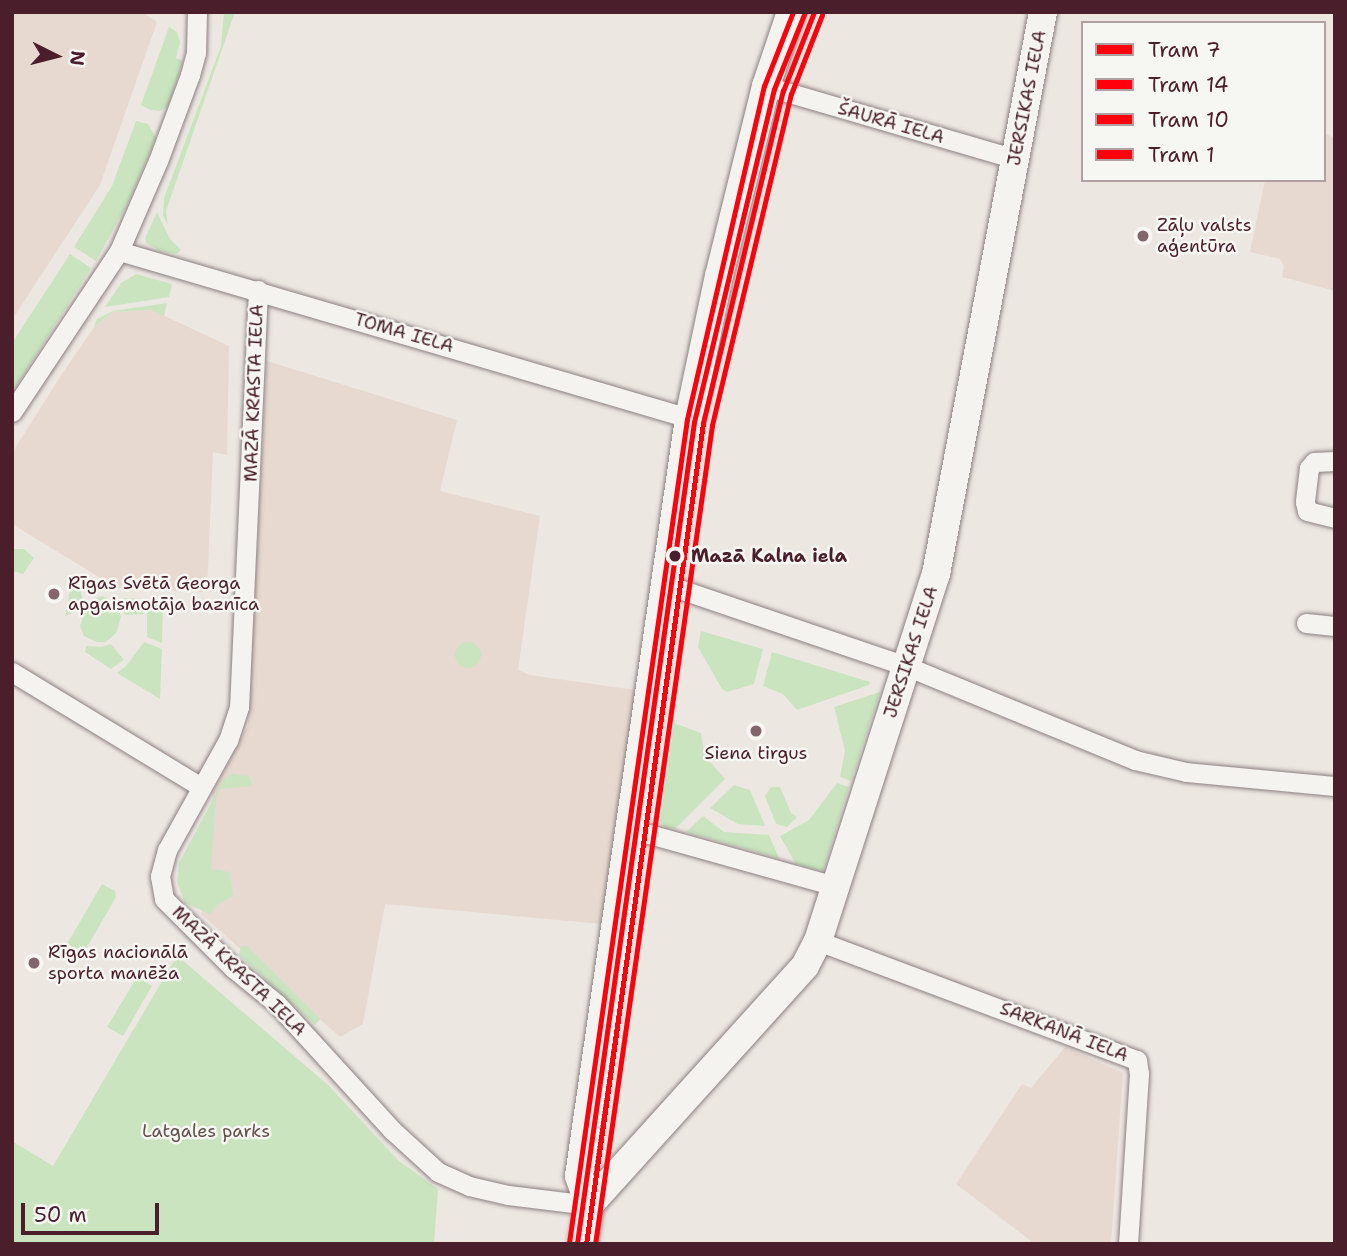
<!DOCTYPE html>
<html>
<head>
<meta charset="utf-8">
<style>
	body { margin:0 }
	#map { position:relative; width:1347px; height:1256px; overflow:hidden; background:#ede7e2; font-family:"Shantell Sans",sans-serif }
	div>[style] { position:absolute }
	.built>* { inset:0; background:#e8d9d0 }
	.green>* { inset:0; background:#cae4bf }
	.round { border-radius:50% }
	.roads { filter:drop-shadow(0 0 2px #8c8181) drop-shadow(0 0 2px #8c8181) }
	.street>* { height:19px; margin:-9.5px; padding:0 9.5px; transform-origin:9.5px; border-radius:9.5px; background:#f4f3f0 }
	.secondary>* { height:28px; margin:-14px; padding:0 14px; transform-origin:14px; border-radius:14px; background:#f4f3f0 }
	.tram-1>* { height:5px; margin:-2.5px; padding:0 2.5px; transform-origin:2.5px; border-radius:2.5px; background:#ff000c }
	.tram-2>* { height:5px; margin:-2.5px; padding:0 2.5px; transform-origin:2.5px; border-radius:2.5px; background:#ff000c }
	.tram-3>* { height:5px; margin:-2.5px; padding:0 2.5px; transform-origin:2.5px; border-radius:2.5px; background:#ff000c }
	.tram-4>* { height:5px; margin:-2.5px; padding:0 2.5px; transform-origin:2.5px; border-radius:2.5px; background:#ff000c }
	.dots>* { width:19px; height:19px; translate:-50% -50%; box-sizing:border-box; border:4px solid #f6f6f2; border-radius:50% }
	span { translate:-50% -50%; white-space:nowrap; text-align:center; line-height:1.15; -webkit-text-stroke:5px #f6f6f2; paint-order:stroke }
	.street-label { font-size:18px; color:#4a1f2b }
	.poi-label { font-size:18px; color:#4a1f2b }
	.left { translate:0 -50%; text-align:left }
	.stop-label { font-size:18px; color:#4a1f2b; font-weight:700 }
	.park-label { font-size:18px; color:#635049 }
	.frame { position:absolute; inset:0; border:14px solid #4a1f2b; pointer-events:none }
	.legend { position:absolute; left:1081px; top:21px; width:245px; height:161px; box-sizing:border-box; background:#f6f6f2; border:2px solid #b1a0a2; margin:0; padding:9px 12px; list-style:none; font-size:21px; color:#4a1f2b }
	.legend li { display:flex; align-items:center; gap:14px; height:35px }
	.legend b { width:35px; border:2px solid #b1a0a2 }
	.north { position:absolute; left:21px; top:21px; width:70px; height:70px; -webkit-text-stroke:5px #f6f6f2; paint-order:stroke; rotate:96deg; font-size:19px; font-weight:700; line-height:28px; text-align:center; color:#4a1f2b }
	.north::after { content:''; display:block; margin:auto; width:24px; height:32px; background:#4a1f2b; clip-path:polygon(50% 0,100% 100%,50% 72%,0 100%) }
	.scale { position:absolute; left:21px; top:1203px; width:138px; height:32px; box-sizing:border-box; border:4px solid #4a1f2b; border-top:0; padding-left:9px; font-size:21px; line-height:24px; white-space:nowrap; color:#4a1f2b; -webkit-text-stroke:5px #f6f6f2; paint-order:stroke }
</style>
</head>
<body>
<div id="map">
	<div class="built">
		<i style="clip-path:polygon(12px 12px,142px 12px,157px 22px,100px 185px,12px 320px)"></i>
		<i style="clip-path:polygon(1324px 133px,1335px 138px,1335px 291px,1282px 277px,1284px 266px,1280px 259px,1250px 252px,1265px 180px,1324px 180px)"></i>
		<i style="clip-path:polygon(152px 310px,229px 346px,227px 455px,213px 452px,207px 592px,117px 588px,12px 524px,12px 453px,60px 377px,94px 327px,113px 312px)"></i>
		<i style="clip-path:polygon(267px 361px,457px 420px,440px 491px,540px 516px,518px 670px,530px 675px,635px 690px,601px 924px,385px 904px,363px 1024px,340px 1037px,201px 914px,213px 793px,248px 726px)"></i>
		<i style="clip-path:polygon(1065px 1047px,1123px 1073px,1111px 1244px,1035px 1244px,956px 1184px,1022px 1084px,1031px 1088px)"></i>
	</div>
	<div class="green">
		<i style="clip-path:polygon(224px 12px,235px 12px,166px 211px,168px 225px,163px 216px,164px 198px,221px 46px)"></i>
		<i style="clip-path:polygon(169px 27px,177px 32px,180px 42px,176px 58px,183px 61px,168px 107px,160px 111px,151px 110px,141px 105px)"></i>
		<i style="clip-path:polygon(136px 121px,148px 124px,156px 138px,129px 201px,96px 261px,74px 247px,112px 186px)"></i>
		<i style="clip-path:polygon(157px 212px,170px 239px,181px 250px,177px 254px,160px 251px,146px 243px,145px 238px)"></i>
		<i style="clip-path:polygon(70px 254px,91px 268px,12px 393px,12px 343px)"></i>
		<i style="clip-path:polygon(136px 274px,172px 284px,169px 297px,105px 307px,121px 283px)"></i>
		<i style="clip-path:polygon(167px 303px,164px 316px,152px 310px,113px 312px,94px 327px,97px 319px,113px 311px)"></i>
		<i style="clip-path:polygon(12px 549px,24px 549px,34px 558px,23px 574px,12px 571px)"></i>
		<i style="clip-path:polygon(72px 581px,80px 587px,83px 601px,77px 611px,65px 616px)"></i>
		<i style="clip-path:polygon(102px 596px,116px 603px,121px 616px,117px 632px,106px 642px,97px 642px,84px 636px,80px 626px,89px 601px)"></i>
		<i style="clip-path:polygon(132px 598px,151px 600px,144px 614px,125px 615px,119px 599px)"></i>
		<i style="clip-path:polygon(155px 600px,163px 605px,162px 643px,147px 637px,147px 615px)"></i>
		<i style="clip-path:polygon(701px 631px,763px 649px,754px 684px,727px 692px,722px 689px,698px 647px)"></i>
		<i style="clip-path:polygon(144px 642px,162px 649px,160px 699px,117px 673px,126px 666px)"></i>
		<i class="round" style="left:455px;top:642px;width:26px;height:26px"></i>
		<i style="clip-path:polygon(111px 644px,124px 660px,111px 669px,85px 652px,86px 646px,101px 647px)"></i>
		<i style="clip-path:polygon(772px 652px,870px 682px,869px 685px,797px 710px,783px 694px,763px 686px)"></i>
		<i style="clip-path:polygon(880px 692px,851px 781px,840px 777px,845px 751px,834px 707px)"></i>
		<i style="clip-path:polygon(674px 723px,701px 733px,705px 756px,725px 779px,675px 829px,665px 827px,660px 821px)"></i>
		<i style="clip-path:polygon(232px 774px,249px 776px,253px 786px,220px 789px,216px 797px,211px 869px,230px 872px,233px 896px,218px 904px,210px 914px,185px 903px,177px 882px,179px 863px,224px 779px)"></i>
		<i style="clip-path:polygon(837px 783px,849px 787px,823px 871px,796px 864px,780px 836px,809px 820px)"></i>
		<i style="clip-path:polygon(734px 785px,750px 790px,765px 826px,738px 824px,710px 808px)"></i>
		<i style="clip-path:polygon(771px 787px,780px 787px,791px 813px,797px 817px,787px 827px,776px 824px,765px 796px)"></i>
		<i style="clip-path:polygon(703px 816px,724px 832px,769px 835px,779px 858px,686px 832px)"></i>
		<i style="clip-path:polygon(102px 884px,115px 891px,116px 897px,83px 954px,67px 944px)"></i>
		<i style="clip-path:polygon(241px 946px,247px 946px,320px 1019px,315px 1025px,239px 955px)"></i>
		<i style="clip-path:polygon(181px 959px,328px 1085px,399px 1161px,438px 1189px,434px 1244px,12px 1244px,12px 1141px,53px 1166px,174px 961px)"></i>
		<i style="clip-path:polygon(137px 977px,152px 986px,123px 1036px,107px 1027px)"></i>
	</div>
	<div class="roads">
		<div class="street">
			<i style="left:766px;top:86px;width:260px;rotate:16.3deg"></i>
			<i style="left:119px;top:251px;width:594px;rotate:16.33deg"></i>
			<i style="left:258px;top:290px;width:417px;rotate:92.6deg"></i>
			<i style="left:239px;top:707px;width:35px;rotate:108deg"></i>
			<i style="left:228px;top:740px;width:126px;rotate:119deg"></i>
			<i style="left:167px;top:850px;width:27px;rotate:105deg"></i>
			<i style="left:160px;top:876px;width:23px;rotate:80deg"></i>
			<i style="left:164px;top:899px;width:99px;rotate:45deg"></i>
			<i style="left:234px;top:969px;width:55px;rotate:39.1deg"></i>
			<i style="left:277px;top:1004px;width:171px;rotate:47.6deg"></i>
			<i style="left:392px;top:1130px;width:62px;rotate:42.4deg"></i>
			<i style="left:438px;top:1172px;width:34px;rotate:24deg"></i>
			<i style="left:469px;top:1186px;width:40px;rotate:13deg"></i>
			<i style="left:508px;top:1195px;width:82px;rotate:7deg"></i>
			<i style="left:12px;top:412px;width:193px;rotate:-56.4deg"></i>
			<i style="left:119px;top:251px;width:98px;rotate:-66.6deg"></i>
			<i style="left:158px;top:161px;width:92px;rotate:-69.6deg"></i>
			<i style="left:190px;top:75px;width:23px;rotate:-75deg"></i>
			<i style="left:196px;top:53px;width:41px;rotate:-88.6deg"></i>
			<i style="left:1335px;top:461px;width:21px;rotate:177deg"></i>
			<i style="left:1314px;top:462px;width:8px;rotate:130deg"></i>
			<i style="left:1309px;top:468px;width:34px;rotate:97deg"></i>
			<i style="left:1305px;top:502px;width:9px;rotate:77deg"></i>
			<i style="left:1307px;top:511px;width:29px;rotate:14deg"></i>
			<i style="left:665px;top:584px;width:255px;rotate:18.8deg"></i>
			<i style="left:906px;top:666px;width:248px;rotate:22.3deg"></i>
			<i style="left:1135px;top:760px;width:52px;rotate:13.2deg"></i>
			<i style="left:1186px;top:772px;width:150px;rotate:5.4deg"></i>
			<i style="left:1306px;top:623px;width:29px;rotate:6deg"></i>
			<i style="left:12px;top:672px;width:221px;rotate:31.3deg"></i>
			<i style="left:631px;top:829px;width:212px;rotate:15.6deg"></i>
			<i style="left:818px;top:941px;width:340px;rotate:20.5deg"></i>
			<i style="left:1137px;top:1060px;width:14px;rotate:82deg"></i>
			<i style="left:1139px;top:1074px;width:170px;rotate:93.7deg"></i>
		</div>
		<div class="secondary">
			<i style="left:589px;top:1205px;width:322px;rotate:-47.9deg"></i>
			<i style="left:805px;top:966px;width:28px;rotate:-63deg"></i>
			<i style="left:818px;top:941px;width:386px;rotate:-72.2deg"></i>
			<i style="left:936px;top:574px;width:572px;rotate:-79.22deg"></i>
			<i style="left:583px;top:1244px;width:39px;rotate:-81deg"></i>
			<i style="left:589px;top:1205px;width:31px;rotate:-109deg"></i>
			<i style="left:579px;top:1176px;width:766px;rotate:-81.74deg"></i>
			<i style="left:689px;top:418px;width:145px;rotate:-78.1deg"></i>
			<i style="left:719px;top:276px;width:196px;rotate:-76.1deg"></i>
			<i style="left:766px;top:86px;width:78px;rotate:-71.3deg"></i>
		</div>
	</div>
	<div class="tram-1">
		<i style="left:586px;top:1244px;width:829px;rotate:-81.89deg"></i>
		<i style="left:703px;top:423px;width:342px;rotate:-76.5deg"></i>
		<i style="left:783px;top:91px;width:85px;rotate:-68.6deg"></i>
	</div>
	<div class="tram-2">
		<i style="left:595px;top:1244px;width:827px;rotate:-81.87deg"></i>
		<i style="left:712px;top:425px;width:340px;rotate:-76.6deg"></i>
		<i style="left:791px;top:94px;width:85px;rotate:-68.6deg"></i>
	</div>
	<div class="tram-3">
		<i style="left:577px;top:1243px;width:829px;rotate:-81.89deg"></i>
		<i style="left:694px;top:422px;width:342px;rotate:-76.5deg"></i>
		<i style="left:774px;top:89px;width:83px;rotate:-68.1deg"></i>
	</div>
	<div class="tram-4">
		<i style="left:569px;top:1243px;width:832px;rotate:-81.85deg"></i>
		<i style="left:687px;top:419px;width:342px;rotate:-77deg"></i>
		<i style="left:764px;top:86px;width:79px;rotate:-68.6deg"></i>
	</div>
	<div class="dots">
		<i style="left:1143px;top:236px;background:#83656b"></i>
		<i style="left:675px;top:556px;background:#4a1f2b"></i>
		<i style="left:54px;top:594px;background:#83656b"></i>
		<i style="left:756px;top:731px;background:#83656b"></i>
		<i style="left:34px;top:963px;background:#83656b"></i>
	</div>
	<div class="street-label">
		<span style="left:1027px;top:98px;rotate:-79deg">JERSIKAS IELA</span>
		<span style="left:891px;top:123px;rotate:16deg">ŠAURĀ IELA</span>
		<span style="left:404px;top:333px;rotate:16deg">TOMA IELA</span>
		<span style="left:254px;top:393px;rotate:-88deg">MAZĀ KRASTA IELA</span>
		<span style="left:911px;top:652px;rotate:-72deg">JERSIKAS IELA</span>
		<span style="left:239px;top:971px;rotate:44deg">MAZĀ KRASTA IELA</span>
		<span style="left:1064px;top:1032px;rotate:21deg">SARKANĀ IELA</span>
	</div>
	<div class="poi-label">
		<span class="left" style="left:1157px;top:236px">Zāļu valsts<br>aģentūra</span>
		<span class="left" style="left:68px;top:594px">Rīgas Svētā Georga<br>apgaismotāja baznīca</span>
		<span style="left:756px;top:753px">Siena tirgus</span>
		<span class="left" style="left:48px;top:963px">Rīgas nacionālā<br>sporta manēža</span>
	</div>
	<div class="stop-label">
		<span class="left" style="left:691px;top:556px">Mazā Kalna iela</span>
	</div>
	<div class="park-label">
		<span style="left:206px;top:1131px">Latgales parks</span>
	</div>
	<div class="frame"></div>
	<ul class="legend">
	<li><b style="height:9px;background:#ff000c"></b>Tram 7</li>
	<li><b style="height:9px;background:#ff000c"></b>Tram 14</li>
	<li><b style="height:9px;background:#ff000c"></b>Tram 10</li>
	<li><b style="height:9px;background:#ff000c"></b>Tram 1</li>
	</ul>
	<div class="north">N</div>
	<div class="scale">50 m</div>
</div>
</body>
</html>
